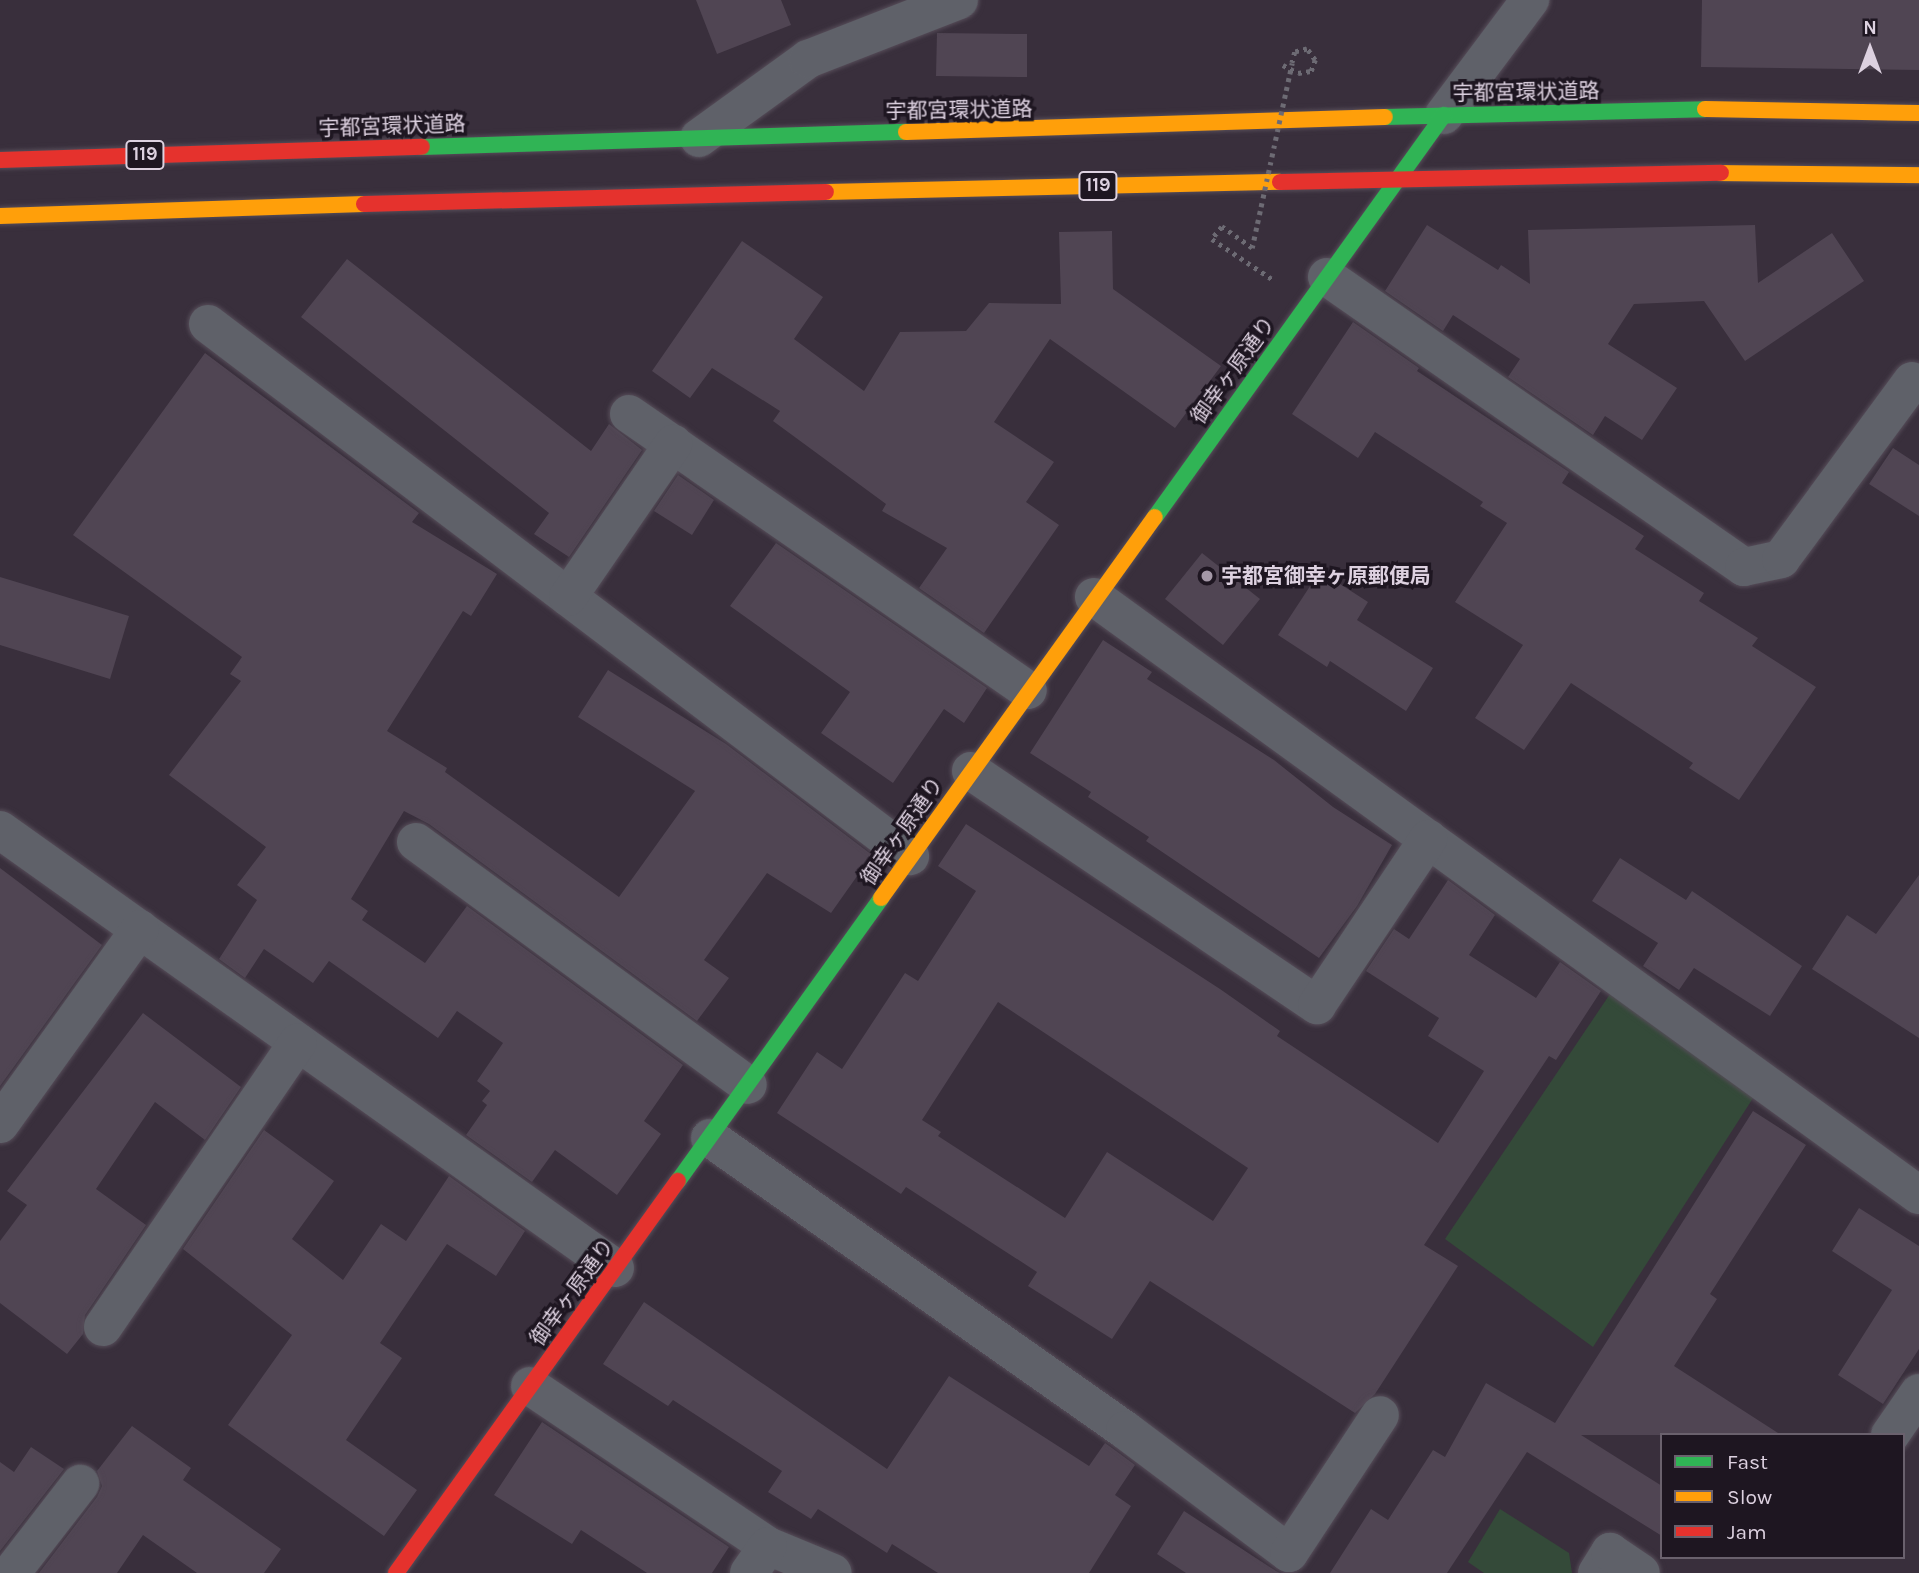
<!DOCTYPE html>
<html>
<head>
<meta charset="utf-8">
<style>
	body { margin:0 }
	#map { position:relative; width:1919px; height:1573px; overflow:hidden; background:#392f3c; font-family:Karla,"Noto Sans JP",sans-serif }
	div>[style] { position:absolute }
	.green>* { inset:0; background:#344a39 }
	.building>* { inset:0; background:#504553 }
	.path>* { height:4.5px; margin-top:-2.25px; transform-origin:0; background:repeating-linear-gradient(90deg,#6d6b74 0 3.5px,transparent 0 8.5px) }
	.roads { filter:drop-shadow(0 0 2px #564d59) drop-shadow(0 0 2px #564d59) }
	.street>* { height:38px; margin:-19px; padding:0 19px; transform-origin:19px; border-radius:19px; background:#5f6169 }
	.fast>* { height:16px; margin:-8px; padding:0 8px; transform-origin:8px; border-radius:8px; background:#30b455 }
	.slow>* { height:16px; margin:-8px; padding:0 8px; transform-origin:8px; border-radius:8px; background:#ff9f0a }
	.jam>* { height:16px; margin:-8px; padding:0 8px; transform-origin:8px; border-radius:8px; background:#e5322d }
	.path-bridge>* { height:4.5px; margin-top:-2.25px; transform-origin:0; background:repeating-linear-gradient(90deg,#6d6b74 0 3.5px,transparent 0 8.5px) }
	.dots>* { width:19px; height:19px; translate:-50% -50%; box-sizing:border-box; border:4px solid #1e1621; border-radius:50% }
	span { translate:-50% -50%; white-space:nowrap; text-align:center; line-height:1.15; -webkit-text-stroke:7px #1e1621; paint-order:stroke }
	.shield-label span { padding:2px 5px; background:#1e1621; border:2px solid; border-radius:5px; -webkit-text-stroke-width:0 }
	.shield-label { font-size:19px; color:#ddd1e0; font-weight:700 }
	.street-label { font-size:21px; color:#ddd1e0 }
	.poi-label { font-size:21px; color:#ddd1e0; font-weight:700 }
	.left { translate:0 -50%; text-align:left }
	.legend { position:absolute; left:1660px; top:1433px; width:245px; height:126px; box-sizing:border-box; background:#1e1621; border:2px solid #6a616d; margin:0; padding:9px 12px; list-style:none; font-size:21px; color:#ddd1e0 }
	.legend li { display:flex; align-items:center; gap:14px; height:35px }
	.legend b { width:35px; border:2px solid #6a616d }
	.north { position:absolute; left:1835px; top:14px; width:70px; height:70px; -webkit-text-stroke:5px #1e1621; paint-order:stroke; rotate:0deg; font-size:19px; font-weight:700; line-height:28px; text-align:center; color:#ddd1e0 }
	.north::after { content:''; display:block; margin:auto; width:24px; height:32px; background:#ddd1e0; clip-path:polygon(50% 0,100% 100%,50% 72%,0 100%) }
</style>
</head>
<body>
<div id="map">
	<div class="green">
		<i style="clip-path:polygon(1610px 994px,1755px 1095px,1593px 1347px,1445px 1239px)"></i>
		<i style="clip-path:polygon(1500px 1509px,1569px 1553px,1572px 1573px,1484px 1573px,1468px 1562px)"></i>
	</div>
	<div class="building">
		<i style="clip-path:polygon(696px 0,781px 0,791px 25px,717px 54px)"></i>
		<i style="clip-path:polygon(1702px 0,1919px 0,1919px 70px,1701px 67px)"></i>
		<i style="clip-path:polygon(937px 33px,1027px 34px,1027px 77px,936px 76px)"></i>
		<i style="clip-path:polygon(1427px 225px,1498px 270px,1501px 265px,1530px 284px,1528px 230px,1755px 225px,1758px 283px,1832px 233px,1864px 281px,1745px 361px,1704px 301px,1634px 304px,1608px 344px,1677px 388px,1642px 440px,1605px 416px,1593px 435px,1508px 377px,1520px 359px,1453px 315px,1443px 331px,1385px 291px)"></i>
		<i style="clip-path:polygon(1112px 231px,1113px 289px,1221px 366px,1175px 428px,1050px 339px,994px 422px,1054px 462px,1026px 502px,1059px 525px,984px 633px,919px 588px,947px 548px,882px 511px,886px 504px,773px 421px,780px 411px,712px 368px,690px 398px,652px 371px,742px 241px,823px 297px,794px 339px,864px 391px,900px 332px,966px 331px,989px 303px,1061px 304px,1059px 232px)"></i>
		<i style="clip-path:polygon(347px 259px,591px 451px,609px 424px,642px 450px,569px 557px,534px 534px,549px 513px,301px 317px)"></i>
		<i style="clip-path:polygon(1353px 322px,1419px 368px,1417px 371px,1569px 472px,1562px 483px,1644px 536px,1635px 549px,1704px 593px,1699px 601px,1758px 638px,1752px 646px,1816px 687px,1739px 800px,1689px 768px,1693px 763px,1571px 683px,1524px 750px,1475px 718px,1523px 645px,1455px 602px,1507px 523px,1480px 506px,1483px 502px,1375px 432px,1358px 458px,1292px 414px)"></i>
		<i style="clip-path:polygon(205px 353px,419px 513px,412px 522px,497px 574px,471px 616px,463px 611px,387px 731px,447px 768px,445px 772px,619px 897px,695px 791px,578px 717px,608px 670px,726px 744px,872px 855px,831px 913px,767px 873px,704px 960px,729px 978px,697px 1021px,429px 824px,404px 811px,351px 899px,368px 911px,362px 920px,425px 963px,467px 906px,683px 1065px,644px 1121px,661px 1134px,617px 1195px,555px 1150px,532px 1182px,466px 1135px,487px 1105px,482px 1101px,490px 1091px,477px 1081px,503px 1043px,457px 1011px,438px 1038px,329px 961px,313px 983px,264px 949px,245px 978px,219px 959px,257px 900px,237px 885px,266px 847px,169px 775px,241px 681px,230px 674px,242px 657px,73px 535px)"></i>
		<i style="clip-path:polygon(1893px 448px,1919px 465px,1919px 516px,1869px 484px)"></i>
		<i style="clip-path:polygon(678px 475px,714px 500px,692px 535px,654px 511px)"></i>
		<i style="clip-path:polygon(776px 543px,987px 688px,964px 723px,944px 709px,893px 783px,821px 733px,850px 692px,730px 606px)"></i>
		<i style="clip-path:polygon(1202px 553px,1260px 599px,1223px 645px,1165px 599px)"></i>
		<i style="clip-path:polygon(1320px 571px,1368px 602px,1357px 620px,1433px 668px,1406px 711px,1330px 661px,1327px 667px,1278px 635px)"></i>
		<i style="clip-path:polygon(0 577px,129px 616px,110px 679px,0 645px)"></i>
		<i style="clip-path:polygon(1103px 640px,1152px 672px,1147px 679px,1274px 760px,1333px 807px,1392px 845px,1357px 906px,1319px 958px,1146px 841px,1149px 837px,1088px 797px,1091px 792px,1030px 753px)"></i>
		<i style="clip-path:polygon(evenodd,966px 824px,1220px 989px,1280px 1031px,1277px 1036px,1438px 1143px,1484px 1071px,1428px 1036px,1439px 1018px,1366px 971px,1394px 929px,1409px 939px,1448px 880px,1495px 915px,1469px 955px,1536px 998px,1560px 962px,1601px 991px,1556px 1060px,1549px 1056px,1424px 1245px,1458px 1266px,1375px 1394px,1355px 1413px,1150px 1281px,1112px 1339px,1028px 1286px,1037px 1272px,906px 1187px,901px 1194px,777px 1113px,817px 1052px,842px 1069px,905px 973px,918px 981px,976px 891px,938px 866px,966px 824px,998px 1002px,1248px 1168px,1213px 1221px,1107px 1152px,1065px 1218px,938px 1136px,941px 1132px,922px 1120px,998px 1002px)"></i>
		<i style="clip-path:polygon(1620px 858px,1686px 900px,1692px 891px,1802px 966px,1770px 1016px,1694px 968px,1679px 990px,1643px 966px,1658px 943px,1592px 901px)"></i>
		<i style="clip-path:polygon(0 868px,102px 945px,0 1086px)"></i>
		<i style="clip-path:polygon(1919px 875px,1919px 1038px,1812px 969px,1847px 915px,1876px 934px)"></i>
		<i style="clip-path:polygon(143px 1013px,241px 1087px,205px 1140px,155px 1102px,96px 1189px,146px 1225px,85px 1315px,83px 1334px,67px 1354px,0 1303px,0 1241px,27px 1205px,7px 1191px)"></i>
		<i style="clip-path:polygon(1753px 1111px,1806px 1145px,1710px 1294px,1717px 1299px,1674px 1366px,1781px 1435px,1581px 1435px,1662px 1486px,1662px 1536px,1527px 1452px,1447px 1573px,1330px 1573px,1371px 1509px,1388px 1520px,1433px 1450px,1445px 1457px,1486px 1383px,1555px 1423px)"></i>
		<i style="clip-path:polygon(264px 1130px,334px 1181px,292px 1239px,343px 1280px,381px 1224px,406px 1241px,449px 1176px,525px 1231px,496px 1276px,447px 1244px,380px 1343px,402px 1358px,346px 1440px,417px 1490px,384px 1536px,228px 1425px,292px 1335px,183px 1249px)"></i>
		<i style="clip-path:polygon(1859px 1208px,1919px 1246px,1919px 1349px,1883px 1404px,1838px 1375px,1892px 1290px,1832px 1251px)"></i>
		<i style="clip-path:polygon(644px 1302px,887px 1469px,949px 1376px,1089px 1466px,1105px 1443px,1112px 1448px,1135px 1465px,1115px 1495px,1131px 1506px,1089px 1573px,938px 1573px,892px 1544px,887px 1553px,818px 1509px,811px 1519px,768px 1492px,782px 1471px,673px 1400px,668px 1406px,603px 1364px)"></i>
		<i style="clip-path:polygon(542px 1422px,729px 1547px,712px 1573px,647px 1573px,581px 1530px,572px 1544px,494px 1495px)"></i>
		<i style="clip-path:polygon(132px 1426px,191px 1468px,183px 1480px,281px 1549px,264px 1573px,197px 1573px,143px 1535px,117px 1573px,39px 1573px,97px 1497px,102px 1486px,97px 1471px)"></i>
		<i style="clip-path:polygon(31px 1447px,64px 1469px,0 1551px,0 1462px,14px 1472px)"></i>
		<i style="clip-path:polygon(1184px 1511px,1276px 1571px,1280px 1573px,1186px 1573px,1157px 1554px)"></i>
	</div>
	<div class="path">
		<i style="left:1283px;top:65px;width:17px;rotate:28deg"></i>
		<i style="left:1298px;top:73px;width:13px;rotate:-9deg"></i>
		<i style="left:1311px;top:71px;width:12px;rotate:-70deg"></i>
		<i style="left:1315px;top:60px;width:14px;rotate:-126deg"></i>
		<i style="left:1307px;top:49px;width:12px;rotate:166deg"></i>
		<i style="left:1295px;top:52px;width:11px;rotate:105deg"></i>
		<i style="left:1252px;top:248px;width:37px;rotate:-145deg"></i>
		<i style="left:1222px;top:227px;width:16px;rotate:130deg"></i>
		<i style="left:1212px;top:239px;width:76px;rotate:33.7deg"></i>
	</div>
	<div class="roads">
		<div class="street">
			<i style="left:1444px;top:115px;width:144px;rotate:-53.2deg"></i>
			<i style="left:699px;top:138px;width:135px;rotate:-35.9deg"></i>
			<i style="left:808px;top:59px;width:162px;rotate:-21.3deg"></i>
			<i style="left:1327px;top:277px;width:508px;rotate:34.82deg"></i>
			<i style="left:1744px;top:567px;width:38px;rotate:-12deg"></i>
			<i style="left:1781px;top:559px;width:221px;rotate:-53.6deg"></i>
			<i style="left:208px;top:324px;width:881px;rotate:37.16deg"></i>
			<i style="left:629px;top:414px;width:485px;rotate:34.7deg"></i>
			<i style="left:568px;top:597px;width:186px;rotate:-55.5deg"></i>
			<i style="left:1094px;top:597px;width:1019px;rotate:35.94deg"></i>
			<i style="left:971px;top:771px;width:418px;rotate:34.1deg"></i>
			<i style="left:1317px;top:1005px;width:200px;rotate:-56.2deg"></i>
			<i style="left:0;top:830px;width:755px;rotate:35.46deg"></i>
			<i style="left:416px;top:842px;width:411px;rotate:36.2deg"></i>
			<i style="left:0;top:1124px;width:240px;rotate:-54.3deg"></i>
			<i style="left:710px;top:1138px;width:507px;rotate:35.13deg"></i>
			<i style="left:1125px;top:1430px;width:205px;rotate:36.9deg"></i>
			<i style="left:1289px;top:1553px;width:165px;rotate:-56.6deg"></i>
			<i style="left:103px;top:1327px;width:345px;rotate:-55.6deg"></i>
			<i style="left:530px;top:1386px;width:287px;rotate:33.9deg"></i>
			<i style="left:768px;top:1546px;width:70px;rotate:22.6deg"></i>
			<i style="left:1890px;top:1435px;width:51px;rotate:-55.4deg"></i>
			<i style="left:11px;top:1573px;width:113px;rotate:-52.2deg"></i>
			<i style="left:749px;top:1573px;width:33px;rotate:-55deg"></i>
			<i style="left:1597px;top:1573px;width:25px;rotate:-58deg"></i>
			<i style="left:1610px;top:1552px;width:37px;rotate:34deg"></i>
		</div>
		<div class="fast">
			<i style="left:1385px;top:117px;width:320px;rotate:-1.4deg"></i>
			<i style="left:422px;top:147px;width:484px;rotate:-1.8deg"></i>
			<i style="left:1155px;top:517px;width:495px;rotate:-54.3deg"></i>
			<i style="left:678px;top:1181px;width:348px;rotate:-54.3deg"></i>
		</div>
		<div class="slow">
			<i style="left:1705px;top:109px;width:214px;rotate:1.1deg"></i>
			<i style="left:906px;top:132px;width:479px;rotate:-1.8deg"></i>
			<i style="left:1721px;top:173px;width:198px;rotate:0.6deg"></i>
			<i style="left:826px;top:192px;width:454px;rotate:-1.3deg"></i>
			<i style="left:0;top:216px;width:364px;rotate:-1.9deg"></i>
			<i style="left:881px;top:898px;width:469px;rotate:-54.3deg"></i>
		</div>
		<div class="jam">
			<i style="left:0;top:160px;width:422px;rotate:-1.8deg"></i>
			<i style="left:1280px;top:182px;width:441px;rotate:-1.2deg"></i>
			<i style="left:364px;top:204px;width:462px;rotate:-1.5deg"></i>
			<i style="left:396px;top:1573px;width:483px;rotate:-54.3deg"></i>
		</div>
	</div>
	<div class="path-bridge">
		<i style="left:1252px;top:248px;width:189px;rotate:-77.8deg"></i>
	</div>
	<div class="dots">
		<i style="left:1207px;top:576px;background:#a498a7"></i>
	</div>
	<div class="shield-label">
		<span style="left:145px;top:155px">119</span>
		<span style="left:1098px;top:186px">119</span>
	</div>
	<div class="street-label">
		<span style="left:1526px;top:92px;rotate:-1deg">宇都宮環状道路</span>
		<span style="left:959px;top:110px;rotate:-1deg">宇都宮環状道路</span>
		<span style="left:392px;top:126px;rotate:-2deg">宇都宮環状道路</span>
		<span style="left:1233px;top:370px;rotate:-54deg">御幸ヶ原通り</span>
		<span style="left:902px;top:831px;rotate:-55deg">御幸ヶ原通り</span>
		<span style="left:572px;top:1292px;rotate:-54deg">御幸ヶ原通り</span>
	</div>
	<div class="poi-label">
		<span class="left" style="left:1221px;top:576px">宇都宮御幸ヶ原郵便局</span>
	</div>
	<ul class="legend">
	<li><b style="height:9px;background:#30b455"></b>Fast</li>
	<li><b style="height:9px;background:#ff9f0a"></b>Slow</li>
	<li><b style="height:9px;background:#e5322d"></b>Jam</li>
	</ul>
	<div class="north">N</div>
</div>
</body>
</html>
